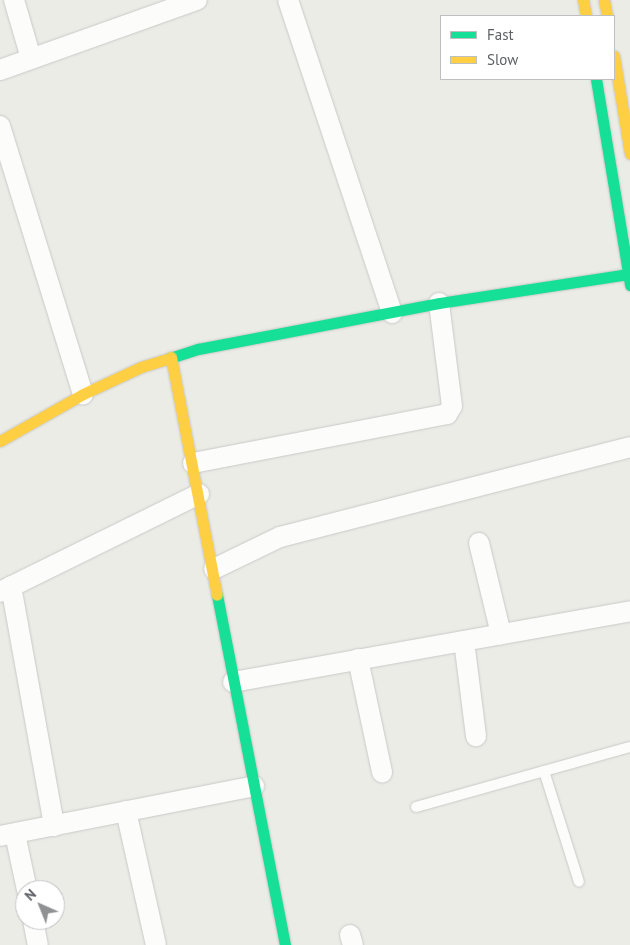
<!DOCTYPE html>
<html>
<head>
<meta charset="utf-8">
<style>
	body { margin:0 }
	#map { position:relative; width:630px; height:945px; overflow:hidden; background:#ecece7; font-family:"PT Sans",sans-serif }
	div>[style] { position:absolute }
	.roads { filter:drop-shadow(0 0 1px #c8c8c8) drop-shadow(0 0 1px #c8c8c8) }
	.lane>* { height:10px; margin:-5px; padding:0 5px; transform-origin:5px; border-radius:5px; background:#fcfcfb }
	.street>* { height:20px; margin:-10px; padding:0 10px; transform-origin:10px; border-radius:10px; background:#fcfcfb }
	.fast>* { height:11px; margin:-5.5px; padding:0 5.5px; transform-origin:5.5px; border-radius:5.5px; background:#16e098 }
	.slow>* { height:11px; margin:-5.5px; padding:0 5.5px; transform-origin:5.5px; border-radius:5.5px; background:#ffcf43 }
	span { translate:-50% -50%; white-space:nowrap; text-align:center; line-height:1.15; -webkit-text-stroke:4px #fff; paint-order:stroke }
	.legend { position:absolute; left:440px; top:15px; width:175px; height:65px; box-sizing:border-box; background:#fff; border:1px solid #bebfc1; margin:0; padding:6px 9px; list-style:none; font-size:15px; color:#5d6064 }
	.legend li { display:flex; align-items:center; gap:10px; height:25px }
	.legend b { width:25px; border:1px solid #bebfc1 }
	.north { position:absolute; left:15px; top:880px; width:50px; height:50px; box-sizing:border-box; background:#fff; border:1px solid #bebfc1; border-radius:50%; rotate:316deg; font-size:14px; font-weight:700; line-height:20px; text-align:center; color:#5d6064 }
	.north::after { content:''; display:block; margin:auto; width:18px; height:22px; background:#8f9192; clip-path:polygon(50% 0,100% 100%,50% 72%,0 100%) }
</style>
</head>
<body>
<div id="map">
	<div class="roads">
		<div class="lane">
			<i style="left:544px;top:771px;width:116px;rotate:72.5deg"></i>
			<i style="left:416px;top:807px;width:222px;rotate:-15.7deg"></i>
		</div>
		<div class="street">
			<i style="left:14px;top:0;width:60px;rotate:73.7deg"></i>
			<i style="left:288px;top:0;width:330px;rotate:71.6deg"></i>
			<i style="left:0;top:70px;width:209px;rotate:-19.6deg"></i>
			<i style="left:0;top:126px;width:281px;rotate:72.8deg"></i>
			<i style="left:193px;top:463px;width:259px;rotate:-10.9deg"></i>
			<i style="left:447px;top:414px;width:9px;rotate:-58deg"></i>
			<i style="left:452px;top:406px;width:104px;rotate:-97.2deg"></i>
			<i style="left:479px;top:543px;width:94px;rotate:76.4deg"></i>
			<i style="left:214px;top:569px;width:73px;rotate:-25.9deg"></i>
			<i style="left:280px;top:537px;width:361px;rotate:-14.4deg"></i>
			<i style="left:11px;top:586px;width:244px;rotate:79.8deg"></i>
			<i style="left:0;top:592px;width:222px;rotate:-26.2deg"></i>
			<i style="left:464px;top:641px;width:96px;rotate:82.8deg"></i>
			<i style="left:358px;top:659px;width:116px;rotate:78deg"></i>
			<i style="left:233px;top:682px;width:403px;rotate:-10.1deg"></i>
			<i style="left:126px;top:811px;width:137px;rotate:77.4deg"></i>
			<i style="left:15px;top:834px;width:57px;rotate:77.9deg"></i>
			<i style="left:0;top:836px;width:259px;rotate:-11.1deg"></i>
			<i style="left:33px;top:920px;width:25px;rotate:79deg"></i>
			<i style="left:350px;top:935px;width:10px;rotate:73deg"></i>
		</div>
		<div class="fast">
			<i style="left:596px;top:79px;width:209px;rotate:80.6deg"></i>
			<i style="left:167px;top:359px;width:33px;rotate:-18deg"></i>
			<i style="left:198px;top:349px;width:245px;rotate:-10.8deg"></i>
			<i style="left:439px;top:303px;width:191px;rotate:-8.7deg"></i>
			<i style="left:217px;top:595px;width:357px;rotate:79deg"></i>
		</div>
		<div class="slow">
			<i style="left:583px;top:0;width:16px;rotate:79deg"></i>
			<i style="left:604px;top:0;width:16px;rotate:79deg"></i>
			<i style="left:614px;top:56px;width:99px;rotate:80.7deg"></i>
			<i style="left:171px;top:357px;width:242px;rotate:79.1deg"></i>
			<i style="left:0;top:441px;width:95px;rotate:-29.5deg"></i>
			<i style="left:83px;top:394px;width:64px;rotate:-25deg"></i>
			<i style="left:141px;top:367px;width:27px;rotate:-17deg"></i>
		</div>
	</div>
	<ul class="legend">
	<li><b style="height:6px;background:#16e098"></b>Fast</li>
	<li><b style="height:6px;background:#ffcf43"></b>Slow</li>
	</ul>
	<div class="north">N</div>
</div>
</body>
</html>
